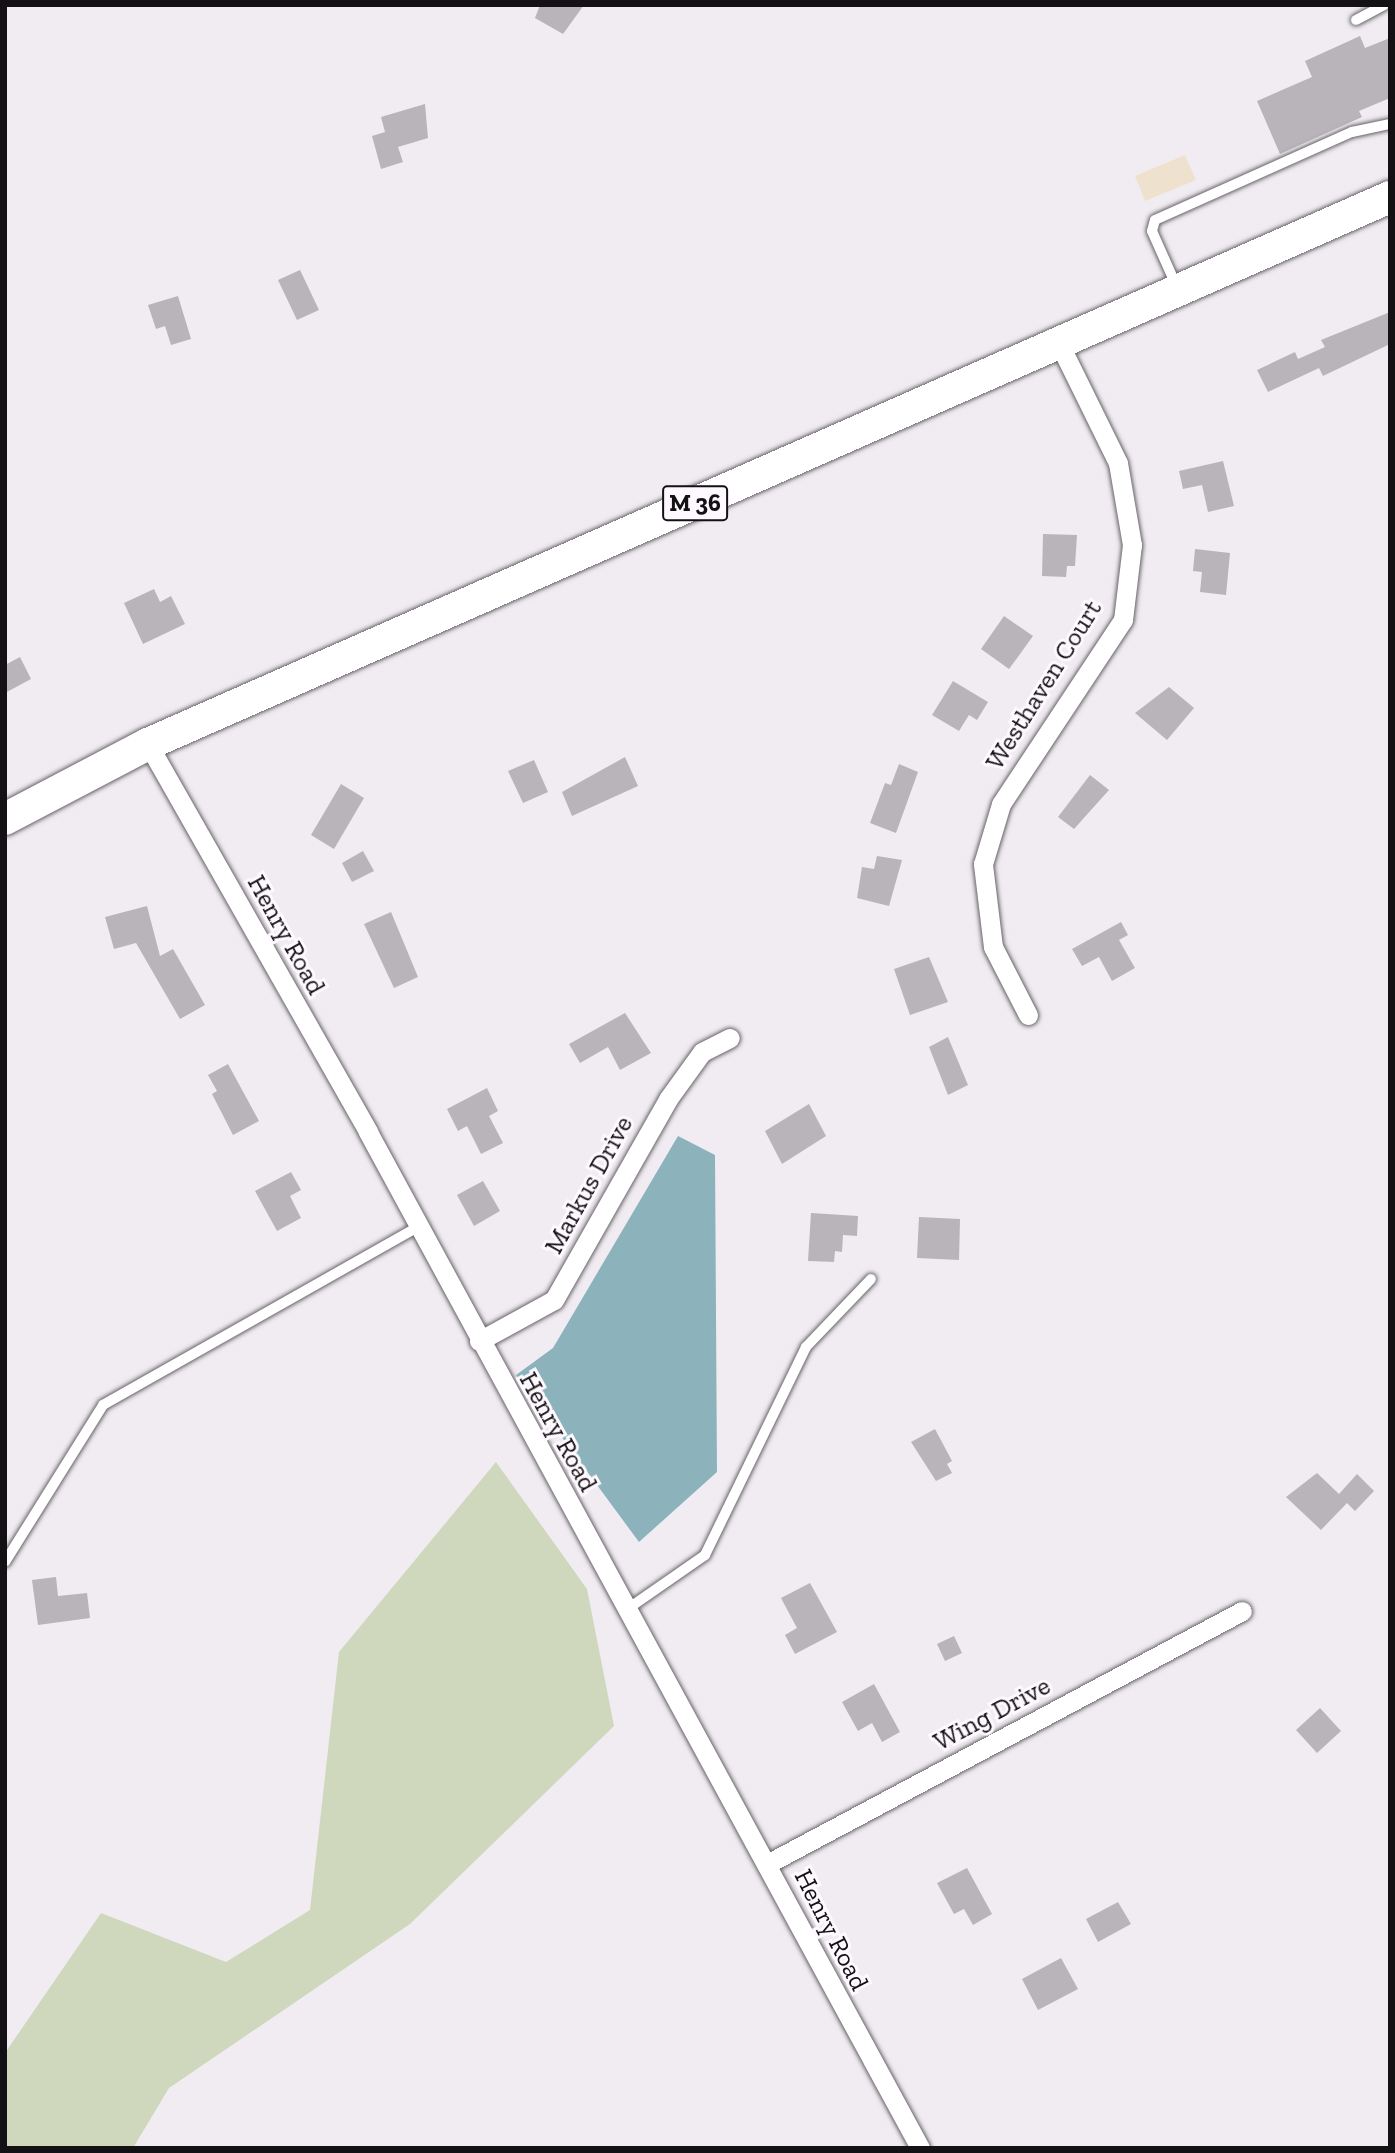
<!DOCTYPE html>
<html>
<head>
<meta charset="utf-8">
<style>
	body { margin:0 }
	#map { position:relative; width:1395px; height:2153px; overflow:hidden; background:#f0ecf2; font-family:"Zilla Slab",serif }
	div>[style] { position:absolute }
	.industrial>* { inset:0; background:#eee2ce }
	.green>* { inset:0; background:#cfd8bd }
	.water>* { inset:0; background:#8cb3bc }
	.building>* { inset:0; background:#b8b4ba }
	.roads { filter:drop-shadow(0 0 2px #676368) drop-shadow(0 0 2px #676368) }
	.service>* { height:10px; margin:-5px; padding:0 5px; transform-origin:5px; border-radius:5px; background:#fff }
	.minor>* { height:19px; margin:-9.5px; padding:0 9.5px; transform-origin:9.5px; border-radius:9.5px; background:#fff }
	.primary>* { height:32px; margin:-16px; padding:0 16px; transform-origin:16px; border-radius:16px; background:#fff }
	span { translate:-50% -50%; white-space:nowrap; text-align:center; line-height:1.15; -webkit-text-stroke:6px #fdf9fe; paint-order:stroke }
	.shield-label span { padding:2px 5px; background:#fdf9fe; border:2px solid; border-radius:5px; -webkit-text-stroke-width:0 }
	.shield-label { font-size:24px; color:#131113; font-weight:700 }
	.street-label { font-size:26px; color:#131113 }
	.frame { position:absolute; inset:0; border:7px solid #131113; pointer-events:none }
</style>
</head>
<body>
<div id="map">
	<div class="industrial">
		<i style="clip-path:polygon(1185px 155px,1196px 180px,1145px 201px,1135px 176px)"></i>
	</div>
	<div class="green">
		<i style="clip-path:polygon(496px 1462px,587px 1589px,614px 1726px,410px 1924px,169px 2088px,133px 2148px,5px 2148px,5px 2053px,101px 1913px,226px 1962px,310px 1910px,339px 1652px)"></i>
	</div>
	<div class="water">
		<i style="clip-path:polygon(678px 1136px,715px 1155px,717px 1472px,639px 1542px,516px 1375px,553px 1348px)"></i>
	</div>
	<div class="building">
		<i style="clip-path:polygon(540px 5px,584px 5px,563px 34px,535px 18px)"></i>
		<i style="clip-path:polygon(1360px 36px,1365px 48px,1390px 38px,1390px 98px,1359px 111px,1362px 117px,1280px 154px,1257px 101px,1312px 77px,1305px 61px)"></i>
		<i style="clip-path:polygon(425px 104px,428px 138px,398px 147px,403px 162px,381px 169px,372px 136px,385px 132px,381px 117px)"></i>
		<i style="clip-path:polygon(300px 270px,319px 310px,297px 320px,278px 280px)"></i>
		<i style="clip-path:polygon(178px 296px,191px 339px,171px 345px,165px 326px,156px 329px,148px 305px)"></i>
		<i style="clip-path:polygon(1390px 312px,1390px 344px,1323px 376px,1319px 368px,1268px 392px,1257px 370px,1295px 352px,1298px 359px,1325px 347px,1321px 340px)"></i>
		<i style="clip-path:polygon(1223px 461px,1234px 506px,1208px 512px,1202px 485px,1183px 489px,1179px 471px)"></i>
		<i style="clip-path:polygon(1043px 534px,1077px 535px,1075px 566px,1067px 566px,1066px 577px,1042px 576px)"></i>
		<i style="clip-path:polygon(1195px 549px,1230px 553px,1226px 595px,1200px 592px,1202px 572px,1193px 571px)"></i>
		<i style="clip-path:polygon(154px 589px,160px 602px,171px 596px,185px 624px,143px 644px,124px 603px)"></i>
		<i style="clip-path:polygon(1004px 616px,1033px 636px,1009px 669px,981px 649px)"></i>
		<i style="clip-path:polygon(20px 657px,31px 679px,5px 693px,5px 665px)"></i>
		<i style="clip-path:polygon(953px 681px,988px 702px,977px 720px,969px 715px,959px 731px,932px 715px)"></i>
		<i style="clip-path:polygon(1169px 687px,1194px 708px,1167px 740px,1135px 713px)"></i>
		<i style="clip-path:polygon(625px 757px,638px 786px,572px 816px,562px 792px)"></i>
		<i style="clip-path:polygon(534px 760px,548px 792px,523px 803px,508px 771px)"></i>
		<i style="clip-path:polygon(899px 764px,918px 772px,896px 833px,870px 823px,885px 783px,891px 785px)"></i>
		<i style="clip-path:polygon(1090px 775px,1109px 790px,1074px 829px,1058px 817px)"></i>
		<i style="clip-path:polygon(341px 784px,364px 798px,334px 849px,311px 835px)"></i>
		<i style="clip-path:polygon(363px 851px,374px 871px,352px 882px,342px 863px)"></i>
		<i style="clip-path:polygon(877px 856px,902px 860px,889px 906px,857px 898px,862px 867px,874px 869px)"></i>
		<i style="clip-path:polygon(147px 906px,160px 956px,173px 949px,205px 1005px,180px 1019px,136px 943px,114px 949px,105px 917px)"></i>
		<i style="clip-path:polygon(391px 912px,418px 977px,394px 988px,364px 924px)"></i>
		<i style="clip-path:polygon(1121px 922px,1128px 935px,1119px 940px,1135px 968px,1112px 981px,1099px 957px,1082px 966px,1072px 949px)"></i>
		<i style="clip-path:polygon(929px 957px,948px 1002px,910px 1015px,894px 969px)"></i>
		<i style="clip-path:polygon(625px 1013px,651px 1053px,620px 1070px,608px 1047px,580px 1063px,569px 1044px)"></i>
		<i style="clip-path:polygon(948px 1037px,968px 1085px,948px 1095px,929px 1047px)"></i>
		<i style="clip-path:polygon(228px 1064px,259px 1121px,233px 1135px,212px 1094px,217px 1091px,208px 1075px)"></i>
		<i style="clip-path:polygon(487px 1088px,498px 1111px,489px 1116px,503px 1143px,481px 1154px,467px 1126px,458px 1131px,447px 1109px)"></i>
		<i style="clip-path:polygon(809px 1104px,826px 1136px,782px 1164px,765px 1131px)"></i>
		<i style="clip-path:polygon(291px 1172px,301px 1190px,290px 1196px,301px 1218px,277px 1231px,255px 1191px)"></i>
		<i style="clip-path:polygon(483px 1181px,500px 1211px,474px 1226px,457px 1195px)"></i>
		<i style="clip-path:polygon(811px 1213px,858px 1216px,857px 1236px,843px 1235px,842px 1252px,835px 1251px,834px 1262px,808px 1261px)"></i>
		<i style="clip-path:polygon(919px 1217px,960px 1219px,959px 1260px,917px 1258px)"></i>
		<i style="clip-path:polygon(935px 1429px,952px 1461px,947px 1464px,952px 1473px,936px 1481px,911px 1442px)"></i>
		<i style="clip-path:polygon(1317px 1473px,1339px 1494px,1357px 1474px,1374px 1491px,1355px 1511px,1347px 1503px,1321px 1530px,1286px 1497px)"></i>
		<i style="clip-path:polygon(56px 1577px,58px 1596px,87px 1593px,90px 1618px,38px 1625px,32px 1580px)"></i>
		<i style="clip-path:polygon(810px 1583px,837px 1632px,795px 1654px,785px 1635px,797px 1628px,781px 1598px)"></i>
		<i style="clip-path:polygon(954px 1636px,962px 1653px,945px 1661px,937px 1644px)"></i>
		<i style="clip-path:polygon(874px 1684px,900px 1732px,882px 1742px,872px 1723px,858px 1731px,842px 1702px)"></i>
		<i style="clip-path:polygon(1320px 1708px,1341px 1731px,1317px 1753px,1296px 1730px)"></i>
		<i style="clip-path:polygon(967px 1868px,992px 1914px,973px 1925px,964px 1909px,954px 1914px,937px 1883px)"></i>
		<i style="clip-path:polygon(1118px 1902px,1131px 1924px,1098px 1942px,1086px 1919px)"></i>
		<i style="clip-path:polygon(1061px 1958px,1078px 1989px,1038px 2010px,1022px 1979px)"></i>
	</div>
	<div class="roads">
		<div class="service">
			<i style="left:1356px;top:20px;width:32px;rotate:-28deg"></i>
			<i style="left:1176px;top:285px;width:59px;rotate:-114deg"></i>
			<i style="left:1152px;top:231px;width:11px;rotate:-75deg"></i>
			<i style="left:1155px;top:220px;width:216px;rotate:-24.1deg"></i>
			<i style="left:1352px;top:132px;width:39px;rotate:-12deg"></i>
			<i style="left:5px;top:1562px;width:185px;rotate:-58deg"></i>
			<i style="left:103px;top:1405px;width:362px;rotate:-29.5deg"></i>
			<i style="left:626px;top:1610px;width:96px;rotate:-34.8deg"></i>
			<i style="left:705px;top:1555px;width:231px;rotate:-64.1deg"></i>
			<i style="left:806px;top:1347px;width:94px;rotate:-46.3deg"></i>
		</div>
		<div class="minor">
			<i style="left:148px;top:744px;width:446px;rotate:60.4deg"></i>
			<i style="left:368px;top:1132px;width:1156px;rotate:61.48deg"></i>
			<i style="left:1028px;top:1015px;width:76px;rotate:-117.2deg"></i>
			<i style="left:993px;top:947px;width:84px;rotate:-96.9deg"></i>
			<i style="left:983px;top:864px;width:63px;rotate:-73.3deg"></i>
			<i style="left:1001px;top:804px;width:221px;rotate:-56.5deg"></i>
			<i style="left:1123px;top:620px;width:76px;rotate:-83.2deg"></i>
			<i style="left:1132px;top:545px;width:83px;rotate:-99.7deg"></i>
			<i style="left:1118px;top:463px;width:134px;rotate:-116.2deg"></i>
			<i style="left:479px;top:1341px;width:85px;rotate:-28.7deg"></i>
			<i style="left:554px;top:1300px;width:231px;rotate:-60.4deg"></i>
			<i style="left:668px;top:1099px;width:58px;rotate:-54.1deg"></i>
			<i style="left:702px;top:1052px;width:31px;rotate:-27deg"></i>
			<i style="left:767px;top:1864px;width:538px;rotate:-28.04deg"></i>
		</div>
		<div class="primary">
			<i style="left:5px;top:819px;width:161px;rotate:-27.7deg"></i>
			<i style="left:148px;top:744px;width:1357px;rotate:-23.77deg"></i>
		</div>
	</div>
	<div class="shield-label">
		<span style="left:695px;top:503px">M 36</span>
	</div>
	<div class="street-label">
		<span style="left:1044px;top:685px;rotate:-58deg">Westhaven Court</span>
		<span style="left:286px;top:935px;rotate:61deg">Henry Road</span>
		<span style="left:589px;top:1185px;rotate:-61deg">Markus Drive</span>
		<span style="left:558px;top:1432px;rotate:61deg">Henry Road</span>
		<span style="left:992px;top:1714px;rotate:-28deg">Wing Drive</span>
		<span style="left:831px;top:1930px;rotate:63deg">Henry Road</span>
	</div>
	<div class="frame"></div>
</div>
</body>
</html>
